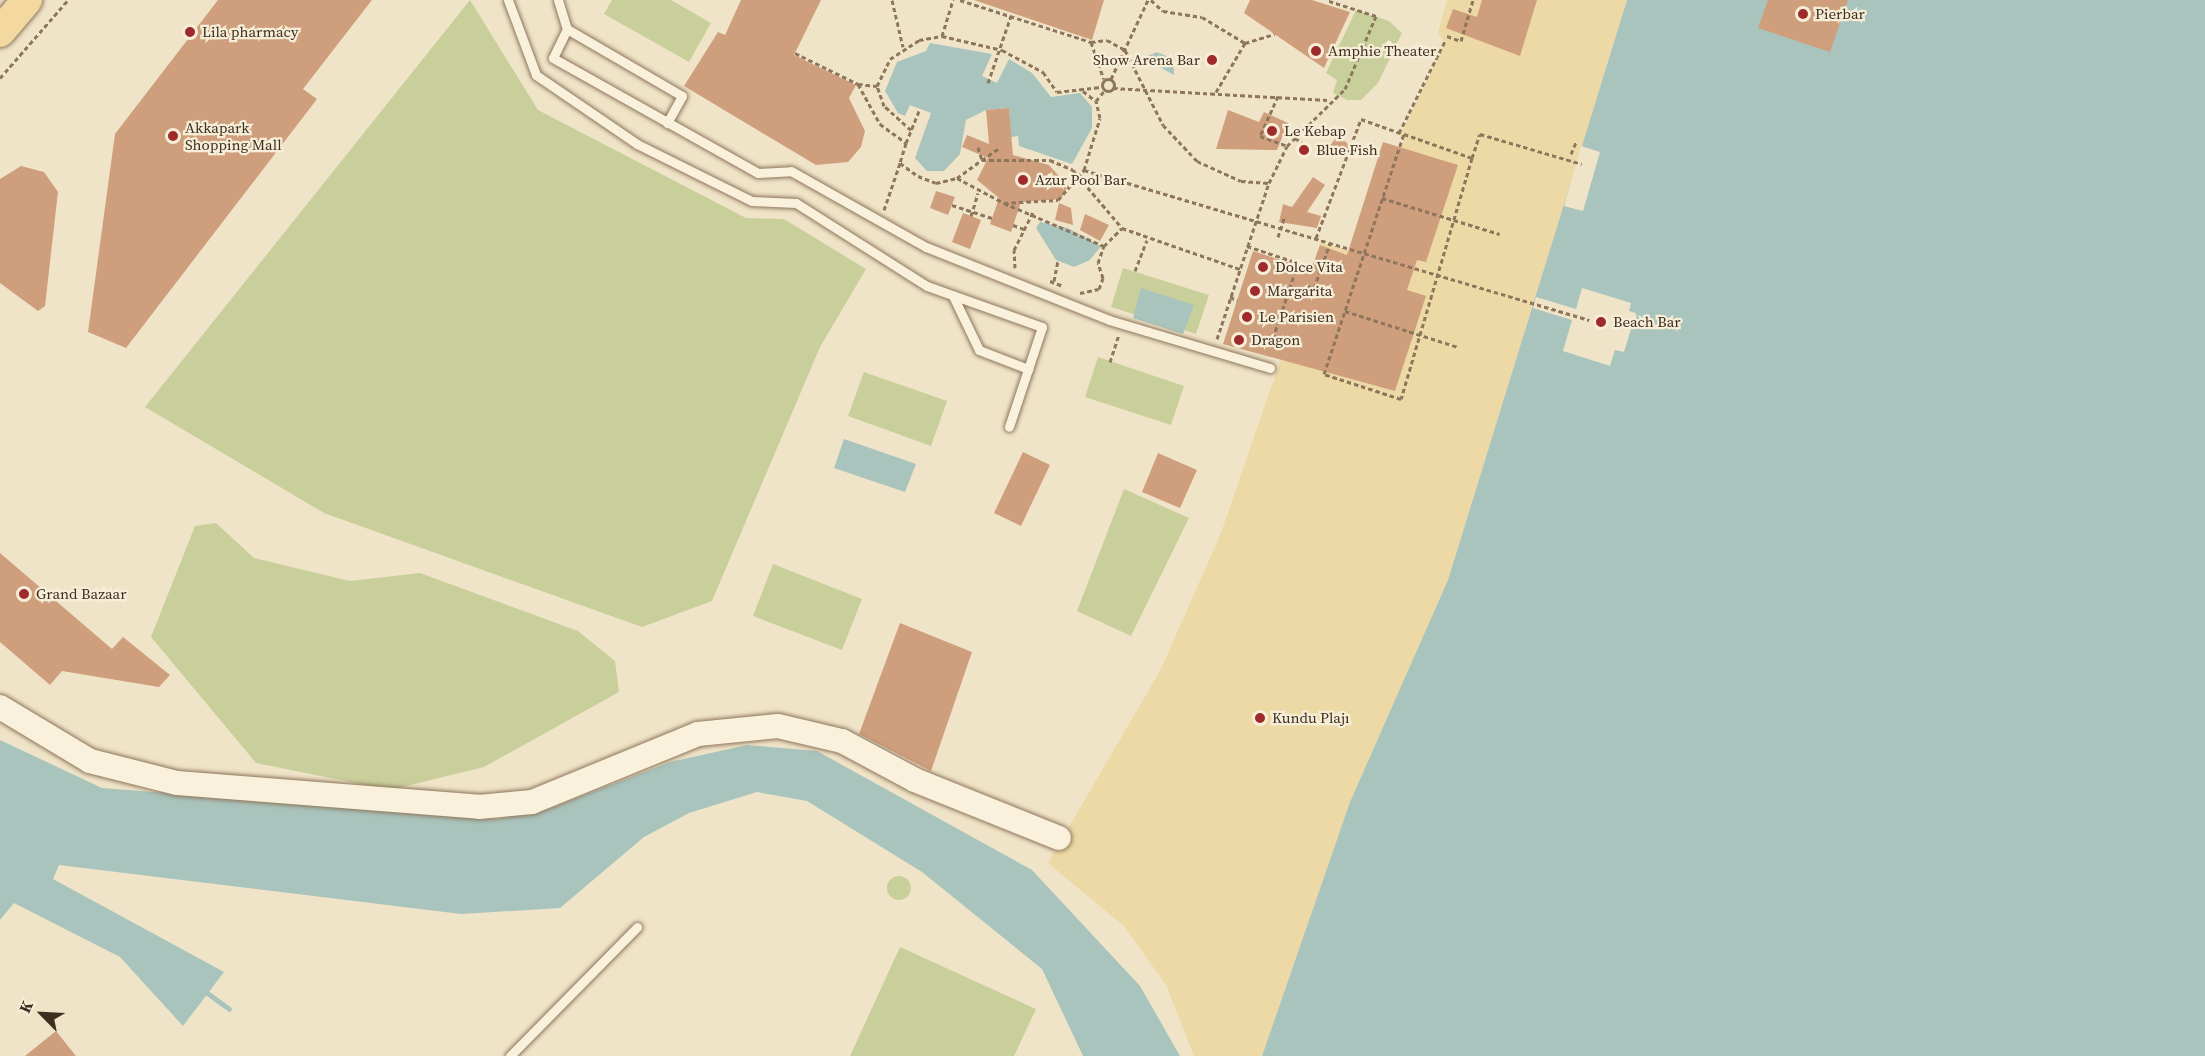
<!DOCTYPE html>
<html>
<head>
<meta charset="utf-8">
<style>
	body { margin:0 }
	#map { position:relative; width:2205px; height:1056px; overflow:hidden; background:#f0e4c8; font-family:"Source Serif 4",serif }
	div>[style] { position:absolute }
	.green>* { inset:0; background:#c9cf9b }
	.round { border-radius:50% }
	.sand>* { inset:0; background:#ecd9a5 }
	.water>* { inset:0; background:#a9c4bc }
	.pier>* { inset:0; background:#f0e4c8 }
	.stream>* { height:5px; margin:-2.5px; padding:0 2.5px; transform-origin:2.5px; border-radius:2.5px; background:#a9c4bc }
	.building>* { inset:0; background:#cf9f7d }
	.path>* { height:3px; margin-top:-1.5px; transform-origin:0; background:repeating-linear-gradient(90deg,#8d765c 0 4.5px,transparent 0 7.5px) }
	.path>.ring { margin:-1.5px; padding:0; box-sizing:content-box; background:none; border:3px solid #8d765c; border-radius:50% }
	.roads { filter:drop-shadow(0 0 2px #8d765c) drop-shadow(0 0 2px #8d765c) }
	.service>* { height:9px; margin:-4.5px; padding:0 4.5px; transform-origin:4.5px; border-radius:4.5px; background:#faf1dc }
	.tertiary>* { height:24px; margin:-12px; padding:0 12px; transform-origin:12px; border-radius:12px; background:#faf1dc }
	.primary>* { height:30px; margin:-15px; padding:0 15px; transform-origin:15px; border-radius:15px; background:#f3d9a0 }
	.dots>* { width:16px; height:16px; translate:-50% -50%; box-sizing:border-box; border:3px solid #f7eed8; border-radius:50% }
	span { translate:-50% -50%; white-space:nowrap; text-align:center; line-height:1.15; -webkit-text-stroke:4.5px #f7eed8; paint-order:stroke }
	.poi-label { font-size:15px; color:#3d2e20 }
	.left { translate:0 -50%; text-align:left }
	.right { translate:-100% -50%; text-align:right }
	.north { position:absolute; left:12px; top:984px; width:60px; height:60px; -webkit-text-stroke:4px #f7eed8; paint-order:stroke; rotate:294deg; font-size:16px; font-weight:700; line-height:24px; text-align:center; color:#3d2e20 }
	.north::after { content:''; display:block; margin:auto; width:21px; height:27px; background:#3d2e20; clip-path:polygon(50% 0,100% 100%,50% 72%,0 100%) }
</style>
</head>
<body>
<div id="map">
	<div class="green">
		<i style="clip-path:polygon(470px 0,538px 110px,746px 218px,784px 219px,866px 269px,820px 347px,712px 601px,642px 627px,324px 513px,145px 407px)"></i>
		<i style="clip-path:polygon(612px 0,671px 0,711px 23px,689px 62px,604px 14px)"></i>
		<i style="clip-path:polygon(1356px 10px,1389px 21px,1402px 33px,1378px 83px,1361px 100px,1347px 100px,1333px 93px,1337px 80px,1326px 73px)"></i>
		<i style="clip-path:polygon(1123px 268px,1209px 295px,1196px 334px,1111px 307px)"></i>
		<i style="clip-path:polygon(1098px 357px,1184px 386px,1171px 425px,1085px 397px)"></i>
		<i style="clip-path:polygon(864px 372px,947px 401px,931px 446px,848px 416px)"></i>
		<i style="clip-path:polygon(1124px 489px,1189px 518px,1131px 636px,1077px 611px)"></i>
		<i style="clip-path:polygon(216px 523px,254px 558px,350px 581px,420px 573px,578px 631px,615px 661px,619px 692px,484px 767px,390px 790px,256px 763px,151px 637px,195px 526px)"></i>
		<i style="clip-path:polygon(773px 564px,862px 599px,842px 650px,753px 616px)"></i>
		<i class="round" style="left:887px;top:876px;width:24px;height:24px"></i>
		<i style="clip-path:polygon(900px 947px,1036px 1009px,1014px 1056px,850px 1056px)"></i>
	</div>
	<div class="sand">
		<i style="clip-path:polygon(1447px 0,1627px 0,1448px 580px,1350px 802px,1262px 1056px,1194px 1056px,1166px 985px,1124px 926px,1048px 863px,1161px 669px,1221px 533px,1321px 242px,1364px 256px,1404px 141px,1400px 136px,1445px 43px,1438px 32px)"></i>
	</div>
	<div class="water">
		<i style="clip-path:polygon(1627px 0,2205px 0,2205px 1056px,1262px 1056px,1350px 802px,1448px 580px)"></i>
		<i style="clip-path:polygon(930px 43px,992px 54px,982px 76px,997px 83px,1009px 59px,1032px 73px,1051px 97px,1080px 93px,1092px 107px,1092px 128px,1072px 164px,1019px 146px,1018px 136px,1011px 137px,1009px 108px,986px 110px,966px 120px,960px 154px,944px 171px,927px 171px,915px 158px,931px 113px,910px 105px,905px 116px,898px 113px,885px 91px,897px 62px,926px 51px)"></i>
		<i style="clip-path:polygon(1157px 52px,1173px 59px,1174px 75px,1143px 58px)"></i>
		<i style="clip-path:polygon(1040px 222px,1068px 228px,1101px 246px,1090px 260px,1074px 267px,1056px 260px,1036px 228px)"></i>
		<i style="clip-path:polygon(1141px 288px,1194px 305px,1183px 334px,1133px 318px)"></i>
		<i style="clip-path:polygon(844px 439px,916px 464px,905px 492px,834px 468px)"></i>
		<i style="clip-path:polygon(0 740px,102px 788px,498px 819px,551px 808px,670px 762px,747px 745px,817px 751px,1032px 870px,1140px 986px,1180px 1056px,1083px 1056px,1042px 969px,922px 872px,807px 801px,757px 792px,689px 813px,644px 837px,560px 908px,461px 914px,59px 865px,53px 879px,224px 972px,183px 1026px,120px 957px,14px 903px,0 920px)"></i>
	</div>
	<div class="pier">
		<i style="clip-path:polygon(1581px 146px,1600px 152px,1583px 211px,1564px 206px)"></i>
		<i style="clip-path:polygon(1582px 288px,1631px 303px,1629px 311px,1636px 313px,1624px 352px,1615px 350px,1610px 366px,1563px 351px,1572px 320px,1533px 308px,1536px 297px,1576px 309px)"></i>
	</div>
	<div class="stream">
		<i style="left:203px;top:990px;width:32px;rotate:36deg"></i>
	</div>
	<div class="building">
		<i style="clip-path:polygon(218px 0,372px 0,303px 89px,317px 99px,126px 348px,88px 332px,115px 134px)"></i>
		<i style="clip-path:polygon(741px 0,821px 0,794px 55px,856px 85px,849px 98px,865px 131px,861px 147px,848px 162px,816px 165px,684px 86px,718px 32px,725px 35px)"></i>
		<i style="clip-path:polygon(974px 0,1104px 0,1092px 40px)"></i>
		<i style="clip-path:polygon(1250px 0,1312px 0,1350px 12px,1324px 68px,1244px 13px)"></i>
		<i style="clip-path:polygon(1482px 0,1537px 0,1520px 56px,1446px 28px,1453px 9px,1477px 17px)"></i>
		<i style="clip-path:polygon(1768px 0,1848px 0,1830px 52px,1758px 28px)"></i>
		<i style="clip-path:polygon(1009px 108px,1013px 155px,1049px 165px,1068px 186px,1061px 199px,1021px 202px,1011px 232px,990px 224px,999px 198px,977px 180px,988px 158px,962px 147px,967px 135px,989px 144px,986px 110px)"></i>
		<i style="clip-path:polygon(1228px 110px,1259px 122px,1264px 112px,1288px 123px,1277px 150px,1216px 149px)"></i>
		<i style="clip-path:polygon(1337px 136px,1350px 145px,1342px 156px,1329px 147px)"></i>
		<i style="clip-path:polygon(1383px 142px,1458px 165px,1426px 262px,1417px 260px,1407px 290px,1426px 296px,1395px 391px,1223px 344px,1253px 251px,1311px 270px,1320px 245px,1347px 255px)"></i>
		<i style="clip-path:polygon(21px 166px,44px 172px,58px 192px,45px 306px,38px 311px,0 283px,0 179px)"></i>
		<i style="clip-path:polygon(1313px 177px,1325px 185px,1307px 212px,1321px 216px,1317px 228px,1279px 222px,1283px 204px,1292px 207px)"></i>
		<i style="clip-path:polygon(936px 191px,955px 197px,948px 215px,930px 208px)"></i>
		<i style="clip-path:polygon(1059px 203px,1071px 208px,1073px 225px,1055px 220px)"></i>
		<i style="clip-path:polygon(963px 213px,981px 220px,970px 249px,952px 242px)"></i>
		<i style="clip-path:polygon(1085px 214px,1109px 225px,1100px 241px,1080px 230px)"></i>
		<i style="clip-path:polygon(1023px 452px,1050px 465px,1021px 526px,994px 513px)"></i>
		<i style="clip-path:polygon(1158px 453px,1197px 470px,1180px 508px,1142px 492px)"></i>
		<i style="clip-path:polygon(0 553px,112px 649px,123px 637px,170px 675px,159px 687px,62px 671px,50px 685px,0 642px)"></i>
		<i style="clip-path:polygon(900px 623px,972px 652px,931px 771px,859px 734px)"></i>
		<i style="clip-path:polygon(56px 1031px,76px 1056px,25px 1056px)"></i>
	</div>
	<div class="path">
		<i style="left:892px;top:0;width:48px;rotate:76.8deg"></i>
		<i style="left:960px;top:0;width:138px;rotate:17.8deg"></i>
		<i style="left:1091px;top:42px;width:39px;rotate:71deg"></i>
		<i style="left:1151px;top:0;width:16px;rotate:43deg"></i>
		<i style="left:1163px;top:11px;width:39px;rotate:9deg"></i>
		<i style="left:1202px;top:17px;width:50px;rotate:31.2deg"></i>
		<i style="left:1245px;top:43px;width:57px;rotate:120.6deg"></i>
		<i style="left:942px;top:36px;width:38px;rotate:-73deg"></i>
		<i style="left:1447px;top:36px;width:15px;rotate:20deg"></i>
		<i style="left:1461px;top:41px;width:43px;rotate:-73.7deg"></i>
		<i style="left:1091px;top:42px;width:16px;rotate:-7deg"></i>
		<i style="left:1107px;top:40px;width:21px;rotate:29deg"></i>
		<i style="left:1125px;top:50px;width:84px;rotate:63.1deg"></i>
		<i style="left:1163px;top:125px;width:50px;rotate:46.6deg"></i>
		<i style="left:1197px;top:161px;width:48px;rotate:24.4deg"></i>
		<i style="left:1241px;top:181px;width:28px;rotate:4deg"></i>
		<i style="left:1245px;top:43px;width:31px;rotate:-17deg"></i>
		<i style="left:795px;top:53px;width:70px;rotate:26.2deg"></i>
		<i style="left:858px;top:84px;width:46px;rotate:61.2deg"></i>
		<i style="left:880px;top:124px;width:32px;rotate:36deg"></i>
		<i style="left:906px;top:143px;width:21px;rotate:107deg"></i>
		<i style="left:900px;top:163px;width:22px;rotate:36deg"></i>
		<i style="left:918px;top:176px;width:19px;rotate:21deg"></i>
		<i style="left:936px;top:183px;width:22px;rotate:-13deg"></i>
		<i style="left:957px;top:178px;width:31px;rotate:-36deg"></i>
		<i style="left:982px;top:160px;width:68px"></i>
		<i style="left:1050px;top:160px;width:25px;rotate:23deg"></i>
		<i style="left:1073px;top:170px;width:76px;rotate:49.8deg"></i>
		<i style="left:1122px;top:228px;width:125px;rotate:19.2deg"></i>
		<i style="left:0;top:78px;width:103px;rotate:-48.9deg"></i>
		<i class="ring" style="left:1102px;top:79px;width:9px;height:9px"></i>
		<i style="left:1111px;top:79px;width:87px;rotate:-64.9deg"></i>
		<i style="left:988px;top:83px;width:71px;rotate:-71.1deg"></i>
		<i style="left:858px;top:84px;width:19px;rotate:6deg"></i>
		<i style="left:1113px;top:88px;width:215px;rotate:3.2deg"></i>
		<i style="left:1083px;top:91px;width:16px;rotate:38deg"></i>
		<i style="left:1278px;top:96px;width:44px;rotate:114.2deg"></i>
		<i style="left:1260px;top:136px;width:29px;rotate:20deg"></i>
		<i style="left:911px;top:130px;width:36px;rotate:-138deg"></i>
		<i style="left:884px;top:106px;width:21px;rotate:-109deg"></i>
		<i style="left:877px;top:86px;width:30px;rotate:-64deg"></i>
		<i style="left:890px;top:59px;width:35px;rotate:-33deg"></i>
		<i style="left:919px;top:40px;width:23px;rotate:-10deg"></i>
		<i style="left:942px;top:36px;width:62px;rotate:13.1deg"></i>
		<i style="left:1002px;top:50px;width:47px;rotate:28.2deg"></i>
		<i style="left:1043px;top:72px;width:24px;rotate:55deg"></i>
		<i style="left:1057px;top:92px;width:44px;rotate:-6.5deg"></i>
		<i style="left:1399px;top:133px;width:103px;rotate:-63.4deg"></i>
		<i style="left:1295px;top:138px;width:11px;rotate:34deg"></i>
		<i style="left:906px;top:143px;width:37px;rotate:-68deg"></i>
		<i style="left:978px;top:147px;width:14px;rotate:73deg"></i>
		<i style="left:982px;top:160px;width:21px;rotate:-35deg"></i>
		<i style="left:1571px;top:154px;width:13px;rotate:-67deg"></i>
		<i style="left:1472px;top:158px;width:251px;rotate:106.4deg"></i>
		<i style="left:1401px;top:399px;width:81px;rotate:-162deg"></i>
		<i style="left:1324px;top:374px;width:253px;rotate:-71.6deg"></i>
		<i style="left:1404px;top:134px;width:72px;rotate:19.4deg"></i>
		<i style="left:1472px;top:158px;width:25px;rotate:-72deg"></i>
		<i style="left:1480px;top:134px;width:106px;rotate:16.4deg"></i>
		<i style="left:1084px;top:170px;width:527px;rotate:16.54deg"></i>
		<i style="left:957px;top:178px;width:53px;rotate:28deg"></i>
		<i style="left:1004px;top:203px;width:54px;rotate:-3.2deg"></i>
		<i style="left:1058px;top:200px;width:40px;rotate:-49deg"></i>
		<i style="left:1084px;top:170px;width:54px;rotate:-72.9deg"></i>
		<i style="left:1100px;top:118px;width:17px;rotate:-103deg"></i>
		<i style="left:1096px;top:101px;width:13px;rotate:-51deg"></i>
		<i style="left:1382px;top:198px;width:123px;rotate:17deg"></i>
		<i style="left:1004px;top:203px;width:109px;rotate:23.3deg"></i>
		<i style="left:1104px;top:246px;width:25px;rotate:-45deg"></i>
		<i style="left:952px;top:205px;width:42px;rotate:18deg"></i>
		<i style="left:884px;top:210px;width:50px;rotate:-71.2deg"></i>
		<i style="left:971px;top:216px;width:24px;rotate:-73deg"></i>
		<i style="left:1013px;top:225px;width:15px;rotate:20deg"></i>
		<i style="left:1278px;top:237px;width:20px;rotate:-72deg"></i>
		<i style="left:1316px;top:238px;width:127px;rotate:-69.3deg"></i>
		<i style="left:1361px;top:119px;width:45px;rotate:19.7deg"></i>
		<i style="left:1247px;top:246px;width:54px;rotate:18.4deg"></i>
		<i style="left:1298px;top:263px;width:85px;rotate:108.4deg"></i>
		<i style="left:1015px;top:268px;width:18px;rotate:-93deg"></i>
		<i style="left:1014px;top:250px;width:42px;rotate:-63.4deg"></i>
		<i style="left:1135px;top:271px;width:33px;rotate:-69deg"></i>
		<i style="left:1050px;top:281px;width:14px;rotate:21deg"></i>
		<i style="left:1054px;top:281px;width:21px;rotate:-79deg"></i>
		<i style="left:1307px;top:286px;width:7px;rotate:16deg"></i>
		<i style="left:1314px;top:288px;width:48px;rotate:-70.4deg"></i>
		<i style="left:1080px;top:293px;width:19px;rotate:-12deg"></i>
		<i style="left:1099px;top:289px;width:12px;rotate:-70deg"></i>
		<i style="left:1103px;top:278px;width:16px;rotate:-108deg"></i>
		<i style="left:1098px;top:263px;width:18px;rotate:-71deg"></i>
		<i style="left:1230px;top:297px;width:8px;rotate:23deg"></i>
		<i style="left:1345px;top:311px;width:119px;rotate:17.7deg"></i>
		<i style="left:1217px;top:339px;width:164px;rotate:-71.6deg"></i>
		<i style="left:1269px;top:183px;width:41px;rotate:-64.1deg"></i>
		<i style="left:1287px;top:146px;width:81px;rotate:-44.5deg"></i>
		<i style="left:1345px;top:89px;width:79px;rotate:-67deg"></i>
		<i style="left:1376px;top:16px;width:52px;rotate:-162.3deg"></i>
		<i style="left:1110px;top:362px;width:28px;rotate:-72deg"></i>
	</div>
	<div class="roads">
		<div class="service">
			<i style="left:508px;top:0;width:80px;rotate:69.5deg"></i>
			<i style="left:536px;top:75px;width:122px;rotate:34.3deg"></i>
			<i style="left:637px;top:144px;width:128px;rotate:26.4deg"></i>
			<i style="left:752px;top:201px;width:44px;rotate:2.6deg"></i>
			<i style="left:796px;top:203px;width:155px;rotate:32.4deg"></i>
			<i style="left:927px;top:286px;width:122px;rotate:19.6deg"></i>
			<i style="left:1042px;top:327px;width:105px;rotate:108.3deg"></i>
			<i style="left:558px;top:0;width:30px;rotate:73deg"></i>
			<i style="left:567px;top:29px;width:32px;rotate:116deg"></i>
			<i style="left:553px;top:58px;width:235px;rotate:29.3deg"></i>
			<i style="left:758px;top:173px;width:33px;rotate:-3deg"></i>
			<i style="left:791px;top:171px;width:155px;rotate:29.4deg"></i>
			<i style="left:926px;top:247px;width:197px;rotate:21.7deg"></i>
			<i style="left:1109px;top:320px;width:168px;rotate:16.6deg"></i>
			<i style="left:567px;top:29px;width:133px;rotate:30.2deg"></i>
			<i style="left:682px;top:96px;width:31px;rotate:119deg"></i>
			<i style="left:953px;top:296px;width:60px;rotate:64.3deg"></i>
			<i style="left:979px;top:350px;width:53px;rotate:21.2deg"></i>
			<i style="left:510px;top:1056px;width:181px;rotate:-45.4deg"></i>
		</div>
		<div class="tertiary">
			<i style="left:0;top:707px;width:105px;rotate:31deg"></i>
			<i style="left:90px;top:761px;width:90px;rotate:14.2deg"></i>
			<i style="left:177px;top:783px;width:303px;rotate:4.5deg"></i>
			<i style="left:479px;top:807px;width:53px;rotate:-5.4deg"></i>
			<i style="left:532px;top:802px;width:179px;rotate:-22.3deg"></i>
			<i style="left:698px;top:734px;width:80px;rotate:-5.7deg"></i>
			<i style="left:778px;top:726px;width:66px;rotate:13.2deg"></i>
			<i style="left:842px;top:741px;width:83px;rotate:28.1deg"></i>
			<i style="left:915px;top:780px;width:155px;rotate:21.9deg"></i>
		</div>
		<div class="primary">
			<i style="left:0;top:32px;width:42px;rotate:-49.8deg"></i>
		</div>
	</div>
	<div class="dots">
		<i style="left:1803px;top:14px;background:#9e2a2b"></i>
		<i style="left:190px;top:32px;background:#9e2a2b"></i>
		<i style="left:1316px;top:51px;background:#9e2a2b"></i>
		<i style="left:1212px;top:60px;background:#9e2a2b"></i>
		<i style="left:1272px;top:131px;background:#9e2a2b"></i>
		<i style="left:173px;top:136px;background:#9e2a2b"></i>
		<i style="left:1304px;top:150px;background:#9e2a2b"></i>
		<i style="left:1023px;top:180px;background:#9e2a2b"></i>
		<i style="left:1263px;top:267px;background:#9e2a2b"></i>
		<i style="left:1255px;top:291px;background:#9e2a2b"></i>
		<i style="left:1247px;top:317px;background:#9e2a2b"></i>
		<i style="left:1601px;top:322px;background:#9e2a2b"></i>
		<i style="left:1239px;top:340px;background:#9e2a2b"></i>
		<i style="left:24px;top:594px;background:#9e2a2b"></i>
		<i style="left:1260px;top:718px;background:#9e2a2b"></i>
	</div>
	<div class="poi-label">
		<span class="left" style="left:1815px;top:14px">Pierbar</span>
		<span class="left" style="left:202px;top:32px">Lila pharmacy</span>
		<span class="left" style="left:1328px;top:51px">Amphie Theater</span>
		<span class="right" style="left:1200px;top:60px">Show Arena Bar</span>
		<span class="left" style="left:185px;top:136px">Akkapark<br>Shopping Mall</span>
		<span class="left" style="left:1284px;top:131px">Le Kebap</span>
		<span class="left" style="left:1316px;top:150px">Blue Fish</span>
		<span class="left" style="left:1035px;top:180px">Azur Pool Bar</span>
		<span class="left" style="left:1275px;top:267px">Dolce Vita</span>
		<span class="left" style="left:1267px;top:291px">Margarita</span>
		<span class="left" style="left:1259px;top:317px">Le Parisien</span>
		<span class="left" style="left:1613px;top:322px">Beach Bar</span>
		<span class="left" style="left:1251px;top:340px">Dragon</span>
		<span class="left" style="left:36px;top:594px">Grand Bazaar</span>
		<span class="left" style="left:1272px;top:718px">Kundu Plajı</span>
	</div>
	<div class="north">K</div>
</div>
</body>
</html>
